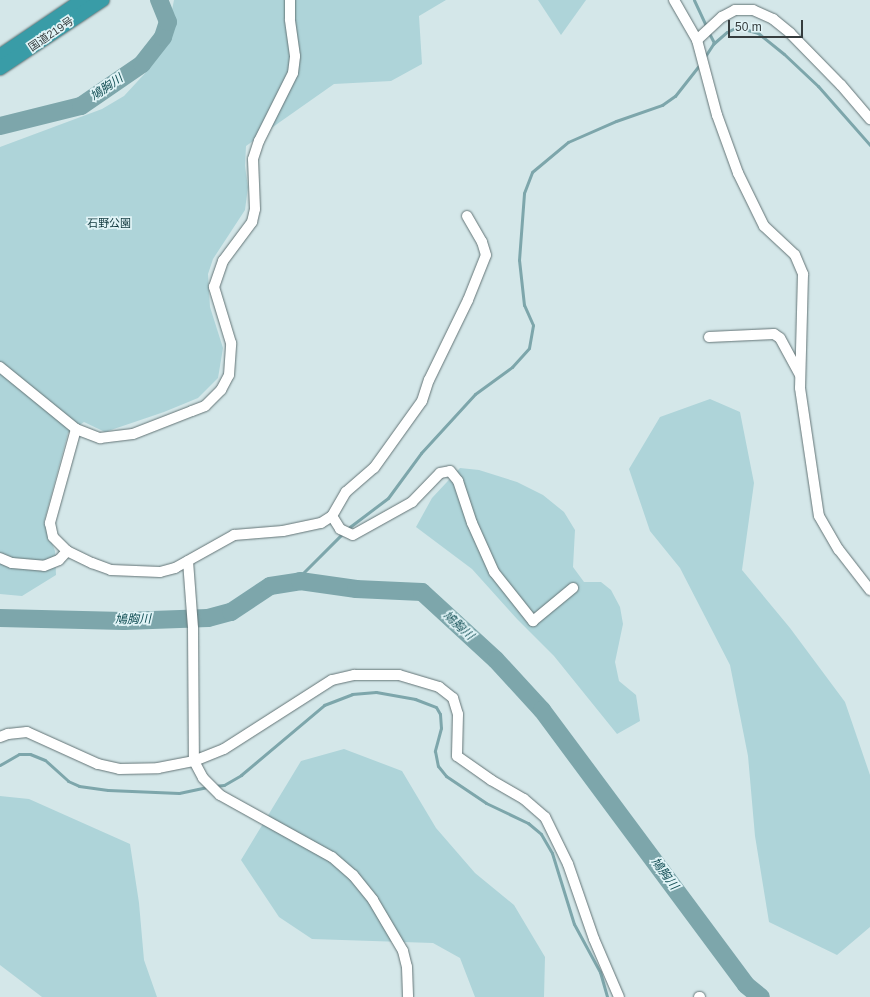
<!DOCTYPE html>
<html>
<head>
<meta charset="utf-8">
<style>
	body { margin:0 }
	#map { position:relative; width:870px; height:997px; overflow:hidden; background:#d4e7e9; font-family:Helvetica,"Noto Sans JP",sans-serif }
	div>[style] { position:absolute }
	.green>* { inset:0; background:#aed4d9 }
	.stream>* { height:3px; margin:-1.5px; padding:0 1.5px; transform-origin:1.5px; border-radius:1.5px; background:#7da6ab }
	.river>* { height:18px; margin:-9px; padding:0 9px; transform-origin:9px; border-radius:9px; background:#7da6ab }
	.roads { filter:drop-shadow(0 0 1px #637476) drop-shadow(0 0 1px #637476) }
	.minor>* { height:10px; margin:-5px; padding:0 5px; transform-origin:5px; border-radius:5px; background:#fff }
	.highway>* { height:14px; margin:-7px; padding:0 7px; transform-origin:7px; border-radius:7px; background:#399ca7 }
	span { translate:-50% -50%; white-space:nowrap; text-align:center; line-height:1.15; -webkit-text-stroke:3.5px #e1f4f7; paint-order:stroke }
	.street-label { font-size:11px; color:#353c3d }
	.park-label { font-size:11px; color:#0f373c }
	.water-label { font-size:12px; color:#134f55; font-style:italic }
	.scale { position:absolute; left:728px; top:20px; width:75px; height:18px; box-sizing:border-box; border:2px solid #353c3d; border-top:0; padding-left:5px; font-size:12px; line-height:14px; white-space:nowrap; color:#353c3d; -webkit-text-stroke:3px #e1f4f7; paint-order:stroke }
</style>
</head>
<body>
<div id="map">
	<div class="green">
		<i style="clip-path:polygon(174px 0,446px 0,419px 16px,422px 64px,391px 81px,334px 84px,246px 146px,245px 166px,248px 187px,245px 210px,213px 259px,208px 274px,210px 307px,223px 348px,218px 378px,198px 398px,164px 412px,105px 432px,84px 422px,68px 433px,44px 522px,55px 551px,56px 575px,22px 596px,0 594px,0 147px,102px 109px,124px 96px,148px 70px,170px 20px)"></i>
		<i style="clip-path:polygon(538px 0,586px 0,561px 35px)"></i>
		<i style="clip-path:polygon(710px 399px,740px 412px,754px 483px,742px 570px,790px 628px,845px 702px,870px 775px,870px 927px,837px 955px,769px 922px,755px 836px,748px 756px,730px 665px,680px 568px,650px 531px,629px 469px,660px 417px)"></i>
		<i style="clip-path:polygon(460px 468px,479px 470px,517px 482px,543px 495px,564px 512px,575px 530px,573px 567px,584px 582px,601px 582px,611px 590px,620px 607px,623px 624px,615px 662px,619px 681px,636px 695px,640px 721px,617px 734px,554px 656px,517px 619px,472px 569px,416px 527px,432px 498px)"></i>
		<i style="clip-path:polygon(344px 749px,402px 771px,436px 828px,475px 873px,514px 905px,545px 957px,544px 997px,475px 997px,460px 958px,433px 943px,312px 939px,279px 917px,241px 860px,301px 761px)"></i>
		<i style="clip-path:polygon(0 796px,29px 799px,130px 844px,139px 903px,144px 960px,157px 997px,42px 997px,0 965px)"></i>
	</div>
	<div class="stream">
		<i style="left:694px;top:0;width:31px;rotate:65deg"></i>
		<i style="left:709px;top:33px;width:11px;rotate:63deg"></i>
		<i style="left:704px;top:58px;width:17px;rotate:-57deg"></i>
		<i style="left:713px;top:44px;width:18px;rotate:-41deg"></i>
		<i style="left:727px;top:32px;width:11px;rotate:-27deg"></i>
		<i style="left:737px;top:27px;width:22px;rotate:16deg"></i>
		<i style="left:758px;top:33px;width:33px;rotate:39deg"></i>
		<i style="left:784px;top:54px;width:47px;rotate:43.3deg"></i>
		<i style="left:818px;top:86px;width:79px;rotate:48.6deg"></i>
		<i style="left:347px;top:529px;width:51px;rotate:-37.1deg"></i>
		<i style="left:388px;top:498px;width:56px;rotate:-53.7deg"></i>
		<i style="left:421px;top:453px;width:80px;rotate:-47.5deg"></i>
		<i style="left:475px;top:394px;width:46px;rotate:-36.1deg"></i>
		<i style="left:512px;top:367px;width:25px;rotate:-48deg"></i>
		<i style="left:529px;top:348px;width:23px;rotate:-80deg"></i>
		<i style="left:533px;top:325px;width:22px;rotate:-114deg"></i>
		<i style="left:524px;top:305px;width:45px;rotate:-96.3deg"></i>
		<i style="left:519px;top:260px;width:67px;rotate:-85.7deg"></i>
		<i style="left:524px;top:193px;width:22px;rotate:-69deg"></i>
		<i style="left:532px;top:172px;width:47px;rotate:-39.8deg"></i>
		<i style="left:568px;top:142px;width:52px;rotate:-23.6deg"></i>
		<i style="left:616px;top:121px;width:49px;rotate:-19.2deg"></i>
		<i style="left:662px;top:105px;width:16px;rotate:-35deg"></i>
		<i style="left:675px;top:96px;width:42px;rotate:-51.8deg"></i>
		<i style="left:295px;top:581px;width:68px;rotate:-45deg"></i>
		<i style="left:0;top:765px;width:22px;rotate:-30deg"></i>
		<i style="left:19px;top:754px;width:11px"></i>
		<i style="left:30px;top:754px;width:16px;rotate:22deg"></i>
		<i style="left:45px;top:760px;width:31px;rotate:42deg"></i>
		<i style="left:68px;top:781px;width:12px;rotate:24deg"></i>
		<i style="left:79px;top:786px;width:29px;rotate:8deg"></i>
		<i style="left:108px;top:790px;width:71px;rotate:2.4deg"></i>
		<i style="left:179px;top:793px;width:30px;rotate:-12deg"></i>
		<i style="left:214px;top:786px;width:10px;rotate:-6deg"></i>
		<i style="left:224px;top:785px;width:20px;rotate:-30deg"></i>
		<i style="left:241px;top:775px;width:109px;rotate:-40.1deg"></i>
		<i style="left:324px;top:705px;width:30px;rotate:-21deg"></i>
		<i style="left:352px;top:694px;width:24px;rotate:-5deg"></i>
		<i style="left:376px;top:692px;width:40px;rotate:10deg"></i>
		<i style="left:415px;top:699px;width:22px;rotate:21deg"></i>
		<i style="left:436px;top:707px;width:8px;rotate:60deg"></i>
		<i style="left:440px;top:714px;width:14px;rotate:86deg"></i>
		<i style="left:441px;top:728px;width:24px;rotate:105deg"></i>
		<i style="left:435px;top:751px;width:15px;rotate:79deg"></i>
		<i style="left:438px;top:766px;width:13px;rotate:51deg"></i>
		<i style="left:446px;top:776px;width:48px;rotate:34deg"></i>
		<i style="left:486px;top:803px;width:47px;rotate:25.5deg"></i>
		<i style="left:528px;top:823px;width:17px;rotate:40deg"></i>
		<i style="left:541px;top:834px;width:22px;rotate:60deg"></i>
		<i style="left:552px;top:853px;width:74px;rotate:72.8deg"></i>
		<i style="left:574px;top:924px;width:55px;rotate:61.6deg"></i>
		<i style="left:600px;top:972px;width:26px;rotate:74deg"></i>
	</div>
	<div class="river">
		<i style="left:0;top:126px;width:83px;rotate:-13.9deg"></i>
		<i style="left:81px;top:106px;width:74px;rotate:-34.5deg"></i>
		<i style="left:142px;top:64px;width:34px;rotate:-52deg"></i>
		<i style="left:163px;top:37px;width:16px;rotate:-72deg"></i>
		<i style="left:168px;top:22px;width:24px;rotate:-112deg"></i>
		<i style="left:0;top:618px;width:124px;rotate:1.4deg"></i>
		<i style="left:124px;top:621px;width:84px;rotate:-2deg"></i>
		<i style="left:208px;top:618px;width:24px;rotate:-15deg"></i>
		<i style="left:231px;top:612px;width:47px;rotate:-33.7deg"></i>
		<i style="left:270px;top:586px;width:30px;rotate:-9deg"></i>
		<i style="left:300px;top:581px;width:57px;rotate:8.1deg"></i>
		<i style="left:356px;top:589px;width:66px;rotate:2.6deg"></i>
		<i style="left:422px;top:592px;width:100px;rotate:42.6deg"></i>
		<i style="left:496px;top:660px;width:68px;rotate:47.4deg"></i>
		<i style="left:542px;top:710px;width:342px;rotate:53.4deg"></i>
		<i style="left:746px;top:985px;width:19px;rotate:39deg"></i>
	</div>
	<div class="roads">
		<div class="minor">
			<i style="left:674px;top:0;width:46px;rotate:60.1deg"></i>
			<i style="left:697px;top:40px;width:78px;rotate:75.1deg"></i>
			<i style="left:717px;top:115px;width:62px;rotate:70.1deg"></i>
			<i style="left:738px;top:173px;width:59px;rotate:63.9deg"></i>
			<i style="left:764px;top:226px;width:42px;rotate:43.1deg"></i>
			<i style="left:795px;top:255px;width:21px;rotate:67deg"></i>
			<i style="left:803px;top:274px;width:114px;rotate:91.5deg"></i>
			<i style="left:800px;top:388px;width:129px;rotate:81.6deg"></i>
			<i style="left:819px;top:516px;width:39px;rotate:60deg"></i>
			<i style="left:839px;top:550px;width:51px;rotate:52.2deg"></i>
			<i style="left:697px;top:40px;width:34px;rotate:-43deg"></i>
			<i style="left:722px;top:17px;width:15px;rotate:-28deg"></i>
			<i style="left:735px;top:10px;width:18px"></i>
			<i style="left:753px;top:10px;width:22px;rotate:24deg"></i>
			<i style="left:773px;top:19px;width:22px;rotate:39deg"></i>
			<i style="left:790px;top:33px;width:73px;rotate:45.6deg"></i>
			<i style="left:841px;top:85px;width:45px;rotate:49.5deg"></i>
			<i style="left:709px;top:337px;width:65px;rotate:-2.6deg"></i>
			<i style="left:774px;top:334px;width:7px;rotate:34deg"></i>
			<i style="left:780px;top:338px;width:42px;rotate:61.6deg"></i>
			<i style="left:0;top:367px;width:98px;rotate:39.2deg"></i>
			<i style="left:76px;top:429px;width:26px;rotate:21deg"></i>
			<i style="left:100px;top:438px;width:33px;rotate:-7deg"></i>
			<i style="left:133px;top:434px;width:63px;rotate:-21.3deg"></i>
			<i style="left:192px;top:411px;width:14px;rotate:-21deg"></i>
			<i style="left:205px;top:406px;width:23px;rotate:-45deg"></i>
			<i style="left:221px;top:390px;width:17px;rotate:-62deg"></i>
			<i style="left:229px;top:375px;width:32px;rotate:-86deg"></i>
			<i style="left:231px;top:343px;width:59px;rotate:-106.9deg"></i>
			<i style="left:214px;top:287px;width:28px;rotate:-71deg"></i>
			<i style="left:223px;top:261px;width:49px;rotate:-53.4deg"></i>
			<i style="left:252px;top:222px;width:13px;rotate:-77deg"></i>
			<i style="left:255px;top:209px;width:50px;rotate:-92.3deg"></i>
			<i style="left:253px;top:159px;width:19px;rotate:-72deg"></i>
			<i style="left:259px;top:141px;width:76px;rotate:-63.4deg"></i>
			<i style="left:293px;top:73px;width:17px;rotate:-83deg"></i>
			<i style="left:295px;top:56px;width:37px;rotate:-98deg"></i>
			<i style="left:290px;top:19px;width:19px;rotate:-90deg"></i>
			<i style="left:76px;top:429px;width:98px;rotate:105.5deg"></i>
			<i style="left:50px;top:523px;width:14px;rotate:78deg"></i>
			<i style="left:53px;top:537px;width:20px;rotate:45deg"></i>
			<i style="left:67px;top:551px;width:28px;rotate:26deg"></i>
			<i style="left:92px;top:563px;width:20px;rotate:20deg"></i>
			<i style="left:111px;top:570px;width:49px;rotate:2.3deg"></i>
			<i style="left:160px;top:572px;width:16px;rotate:-15deg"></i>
			<i style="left:175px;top:568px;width:68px;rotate:-29.2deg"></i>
			<i style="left:234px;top:535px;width:49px;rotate:-4.7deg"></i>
			<i style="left:283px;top:531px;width:39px;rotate:-12deg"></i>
			<i style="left:321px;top:523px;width:13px;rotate:-32deg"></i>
			<i style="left:332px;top:516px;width:28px;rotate:-60deg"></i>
			<i style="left:346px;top:492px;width:37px;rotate:-41deg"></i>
			<i style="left:374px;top:468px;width:82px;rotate:-54.4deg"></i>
			<i style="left:422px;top:401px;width:22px;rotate:-72deg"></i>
			<i style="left:429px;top:380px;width:89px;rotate:-64deg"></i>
			<i style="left:468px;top:300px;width:48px;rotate:-68.2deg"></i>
			<i style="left:486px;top:255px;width:14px;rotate:-107deg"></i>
			<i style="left:482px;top:242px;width:30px;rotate:-120deg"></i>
			<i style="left:332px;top:516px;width:15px;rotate:58deg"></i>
			<i style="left:340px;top:529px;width:14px;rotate:25deg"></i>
			<i style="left:353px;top:535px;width:68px;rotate:-29.2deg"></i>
			<i style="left:412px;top:502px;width:40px;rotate:-46deg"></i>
			<i style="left:440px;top:473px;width:10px;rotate:-11deg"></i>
			<i style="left:450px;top:471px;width:13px;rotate:51deg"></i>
			<i style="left:458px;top:481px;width:44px;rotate:71.6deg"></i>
			<i style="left:472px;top:523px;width:54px;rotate:65.8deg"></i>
			<i style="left:494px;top:572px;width:63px;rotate:51.5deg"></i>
			<i style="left:533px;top:621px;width:52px;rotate:-39.5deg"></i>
			<i style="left:0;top:558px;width:13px;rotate:23deg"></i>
			<i style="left:12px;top:563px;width:32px;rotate:5deg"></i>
			<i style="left:44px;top:566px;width:16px;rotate:-22deg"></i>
			<i style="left:59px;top:560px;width:12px;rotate:-48deg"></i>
			<i style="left:188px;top:561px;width:67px;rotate:85.7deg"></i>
			<i style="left:193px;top:628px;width:133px;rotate:89.6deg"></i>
			<i style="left:194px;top:761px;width:19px;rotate:62deg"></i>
			<i style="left:203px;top:778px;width:24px;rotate:45deg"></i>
			<i style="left:220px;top:795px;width:128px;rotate:29deg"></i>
			<i style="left:332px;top:857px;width:28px;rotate:41deg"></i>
			<i style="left:353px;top:875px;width:32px;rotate:51deg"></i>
			<i style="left:373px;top:900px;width:59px;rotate:59.5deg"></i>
			<i style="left:403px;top:951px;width:16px;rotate:76deg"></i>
			<i style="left:407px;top:967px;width:30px;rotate:88deg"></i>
			<i style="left:0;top:737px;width:9px;rotate:-21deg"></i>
			<i style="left:8px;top:734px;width:19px;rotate:-6deg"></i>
			<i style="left:27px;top:732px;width:78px;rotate:24.3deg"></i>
			<i style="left:98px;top:764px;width:22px;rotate:13deg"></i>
			<i style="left:119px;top:769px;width:39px;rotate:-1deg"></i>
			<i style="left:158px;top:768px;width:37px;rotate:-11deg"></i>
			<i style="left:194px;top:761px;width:32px;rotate:-22deg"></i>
			<i style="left:224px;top:749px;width:128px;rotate:-32.6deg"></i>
			<i style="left:332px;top:680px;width:23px;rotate:-13deg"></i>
			<i style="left:354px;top:675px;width:45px"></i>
			<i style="left:399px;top:675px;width:42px;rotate:16.7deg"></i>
			<i style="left:439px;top:687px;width:18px;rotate:38deg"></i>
			<i style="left:453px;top:698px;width:17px;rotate:73deg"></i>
			<i style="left:458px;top:714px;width:42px;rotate:91.4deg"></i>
			<i style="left:457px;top:756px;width:42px;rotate:35.2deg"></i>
			<i style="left:491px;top:780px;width:38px;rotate:30deg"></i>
			<i style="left:524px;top:799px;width:28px;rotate:41deg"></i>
			<i style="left:545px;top:817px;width:52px;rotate:63.9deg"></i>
			<i style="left:568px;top:864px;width:79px;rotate:70.9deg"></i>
			<i style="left:594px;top:939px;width:63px;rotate:66.7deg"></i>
			<i style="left:699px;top:997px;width:1px"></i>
		</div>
		<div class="highway">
			<i style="left:0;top:56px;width:100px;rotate:-34deg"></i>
			<i style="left:0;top:68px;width:123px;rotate:-33.7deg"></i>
		</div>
	</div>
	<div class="street-label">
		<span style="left:51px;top:34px;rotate:-34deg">国道219号</span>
	</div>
	<div class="park-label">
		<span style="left:109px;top:223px">石野公園</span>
	</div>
	<div class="water-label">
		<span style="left:107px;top:88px;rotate:-35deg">鳩胸川</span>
		<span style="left:133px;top:620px;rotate:-1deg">鳩胸川</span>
		<span style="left:458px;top:626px;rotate:42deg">鳩胸川</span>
		<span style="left:664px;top:874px;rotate:53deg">鳩胸川</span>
	</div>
	<div class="scale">50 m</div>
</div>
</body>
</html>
